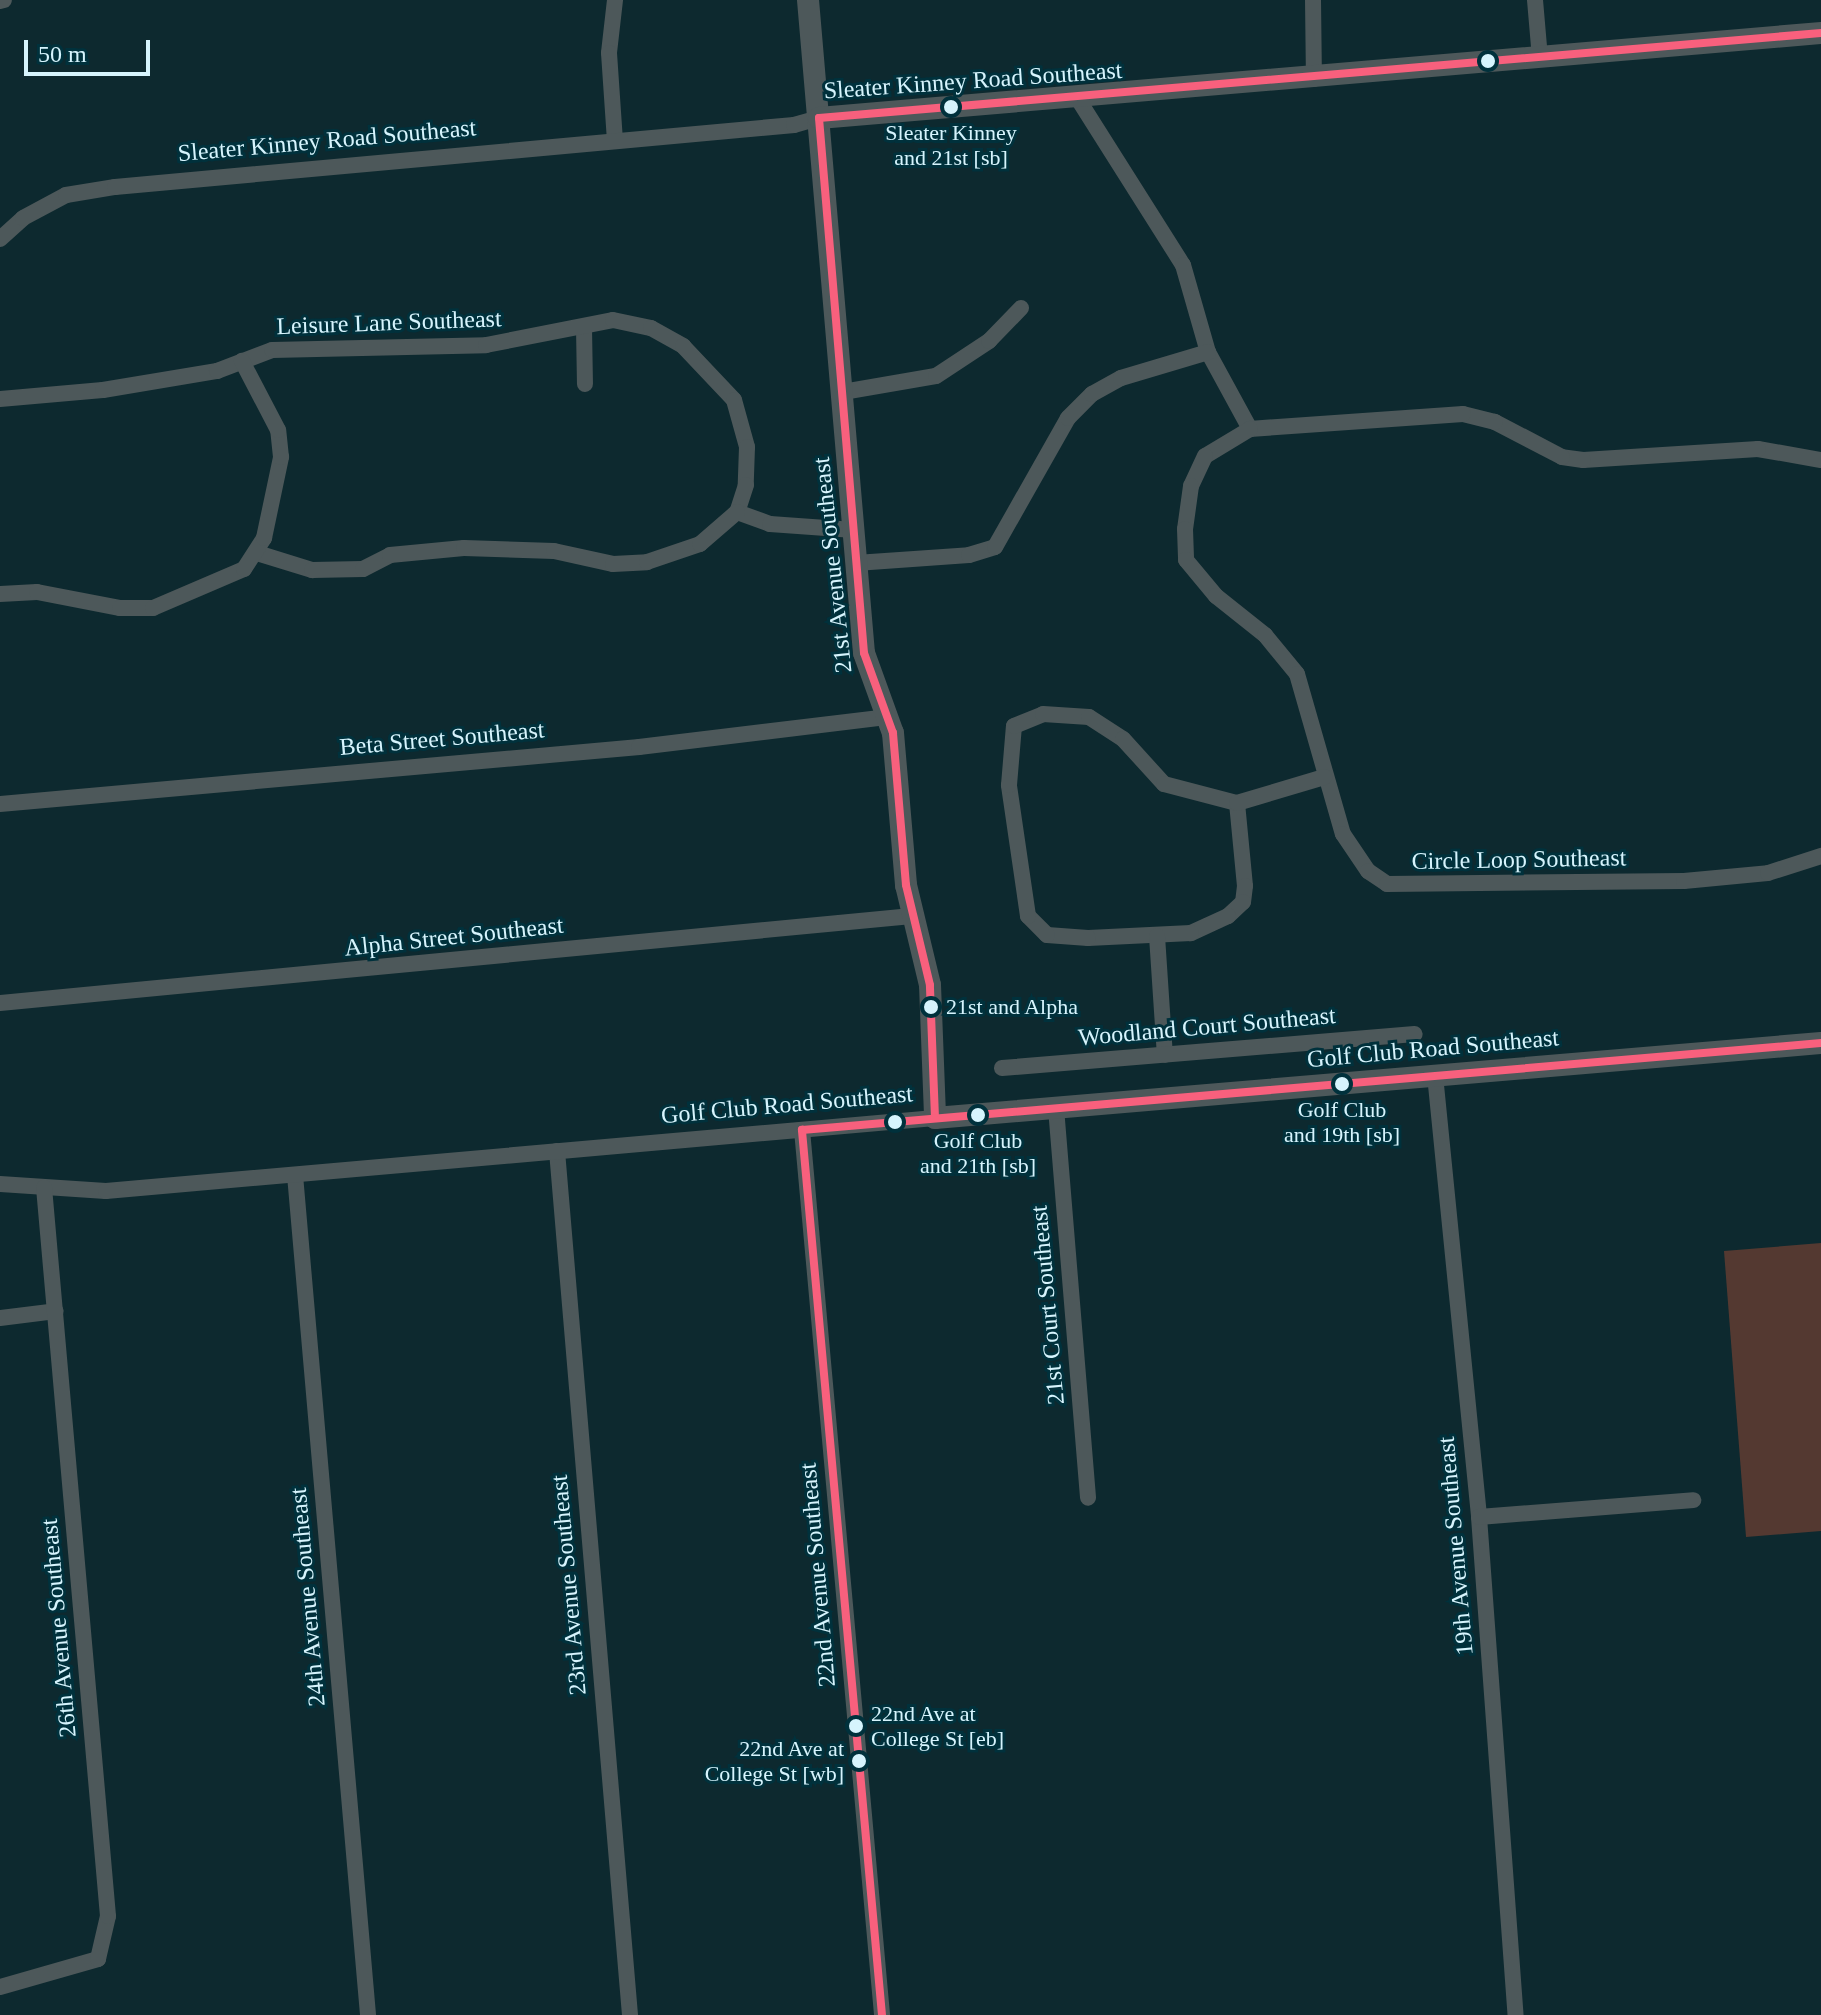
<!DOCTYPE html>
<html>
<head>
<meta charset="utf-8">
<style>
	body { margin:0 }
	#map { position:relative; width:1821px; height:2015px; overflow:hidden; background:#0d292f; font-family:Georgia,serif }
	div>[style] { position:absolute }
	.green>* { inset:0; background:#543931 }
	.minor>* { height:16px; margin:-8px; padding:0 8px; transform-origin:8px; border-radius:8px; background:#4d585a }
	.tertiary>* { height:22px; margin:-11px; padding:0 11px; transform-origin:11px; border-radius:11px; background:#4d585a }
	.bus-1>* { height:8px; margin:-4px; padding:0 4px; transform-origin:4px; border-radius:4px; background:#f8607d }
	.dots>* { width:22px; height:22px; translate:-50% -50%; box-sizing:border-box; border:4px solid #00313c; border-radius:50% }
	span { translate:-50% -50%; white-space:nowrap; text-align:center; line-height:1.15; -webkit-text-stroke:6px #00313c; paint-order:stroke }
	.bus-label { font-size:22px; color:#d6f4fd }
	.left { translate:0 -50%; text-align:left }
	.right { translate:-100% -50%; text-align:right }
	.street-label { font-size:24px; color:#d6f4fd }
	.scale { position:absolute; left:24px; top:40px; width:126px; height:36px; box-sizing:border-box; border:4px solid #d6f4fd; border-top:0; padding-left:10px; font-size:24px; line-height:28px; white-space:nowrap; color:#d6f4fd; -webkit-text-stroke:6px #00313c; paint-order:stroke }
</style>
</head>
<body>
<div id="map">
	<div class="green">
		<i style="clip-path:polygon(1821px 1243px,1821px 1531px,1746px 1537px,1724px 1251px)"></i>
	</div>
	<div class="minor">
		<i style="left:615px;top:0;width:53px;rotate:96.5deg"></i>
		<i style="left:609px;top:53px;width:87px;rotate:86.1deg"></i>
		<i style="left:1313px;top:0;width:79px;rotate:89.3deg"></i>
		<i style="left:1535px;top:0;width:58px;rotate:85.1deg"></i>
		<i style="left:0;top:1px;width:4px;rotate:-14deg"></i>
		<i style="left:1078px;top:99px;width:196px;rotate:57.7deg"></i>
		<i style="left:1183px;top:265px;width:91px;rotate:74deg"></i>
		<i style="left:1208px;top:352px;width:88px;rotate:61.4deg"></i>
		<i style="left:0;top:239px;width:31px;rotate:-42deg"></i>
		<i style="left:23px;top:218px;width:49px;rotate:-28.1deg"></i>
		<i style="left:66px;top:195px;width:50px;rotate:-9.3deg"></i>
		<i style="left:115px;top:187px;width:682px;rotate:-5.22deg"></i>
		<i style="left:794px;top:125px;width:26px;rotate:-16deg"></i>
		<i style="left:584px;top:328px;width:56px;rotate:89deg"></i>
		<i style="left:843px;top:392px;width:94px;rotate:-9.8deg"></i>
		<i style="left:936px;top:376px;width:64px;rotate:-33.4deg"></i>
		<i style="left:989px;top:341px;width:46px;rotate:-45.9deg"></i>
		<i style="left:0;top:399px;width:103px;rotate:-5deg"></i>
		<i style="left:103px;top:390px;width:116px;rotate:-9.5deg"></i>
		<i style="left:217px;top:371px;width:59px;rotate:-20.9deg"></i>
		<i style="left:272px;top:350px;width:214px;rotate:-1.3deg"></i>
		<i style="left:486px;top:345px;width:129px;rotate:-11.1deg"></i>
		<i style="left:613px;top:320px;width:39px;rotate:12deg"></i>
		<i style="left:651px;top:328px;width:37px;rotate:29deg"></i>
		<i style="left:683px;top:346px;width:74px;rotate:46.6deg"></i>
		<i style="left:734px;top:400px;width:49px;rotate:74.5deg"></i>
		<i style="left:747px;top:447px;width:38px;rotate:92deg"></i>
		<i style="left:746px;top:485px;width:28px;rotate:108deg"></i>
		<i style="left:1821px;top:460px;width:64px;rotate:-170.1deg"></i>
		<i style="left:1758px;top:449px;width:175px;rotate:176.4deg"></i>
		<i style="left:1583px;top:460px;width:21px;rotate:-172deg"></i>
		<i style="left:1562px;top:457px;width:76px;rotate:-152.4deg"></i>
		<i style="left:1495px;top:422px;width:33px;rotate:-166deg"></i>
		<i style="left:1463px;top:414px;width:214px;rotate:176deg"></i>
		<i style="left:1250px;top:429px;width:52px;rotate:149deg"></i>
		<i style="left:1205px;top:456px;width:33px;rotate:115deg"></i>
		<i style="left:1191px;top:486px;width:43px;rotate:97.9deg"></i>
		<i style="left:1185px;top:529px;width:31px;rotate:88deg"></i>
		<i style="left:1186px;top:560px;width:47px;rotate:50.2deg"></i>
		<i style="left:1216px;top:596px;width:63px;rotate:38.5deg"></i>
		<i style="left:1265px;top:635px;width:50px;rotate:50.6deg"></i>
		<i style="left:1297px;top:674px;width:166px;rotate:74deg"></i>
		<i style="left:1343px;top:834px;width:45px;rotate:56deg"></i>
		<i style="left:1368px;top:871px;width:23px;rotate:34deg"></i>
		<i style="left:1387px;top:884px;width:297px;rotate:-0.6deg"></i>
		<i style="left:1684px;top:881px;width:84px;rotate:-5.4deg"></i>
		<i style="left:1768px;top:873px;width:56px;rotate:-17.8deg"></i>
		<i style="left:737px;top:512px;width:35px;rotate:20deg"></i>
		<i style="left:770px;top:524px;width:84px;rotate:4.1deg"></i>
		<i style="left:257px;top:553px;width:58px;rotate:17.2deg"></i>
		<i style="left:312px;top:570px;width:51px;rotate:-1.1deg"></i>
		<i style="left:363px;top:569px;width:30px;rotate:-27deg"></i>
		<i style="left:390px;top:555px;width:74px;rotate:-5.4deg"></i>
		<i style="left:464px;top:548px;width:90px;rotate:1.9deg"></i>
		<i style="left:554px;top:551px;width:60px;rotate:12.4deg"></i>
		<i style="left:613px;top:564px;width:34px;rotate:-3deg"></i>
		<i style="left:647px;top:562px;width:56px;rotate:-18.8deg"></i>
		<i style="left:700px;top:544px;width:49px;rotate:-40.9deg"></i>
		<i style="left:856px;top:563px;width:113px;rotate:-4deg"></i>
		<i style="left:969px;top:555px;width:27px;rotate:-17deg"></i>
		<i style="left:995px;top:547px;width:148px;rotate:-60.5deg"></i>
		<i style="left:1068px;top:418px;width:34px;rotate:-45deg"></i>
		<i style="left:1092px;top:394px;width:33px;rotate:-29deg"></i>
		<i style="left:1121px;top:378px;width:91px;rotate:-16.6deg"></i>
		<i style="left:0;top:594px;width:37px;rotate:-3deg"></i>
		<i style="left:37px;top:592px;width:85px;rotate:10.9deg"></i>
		<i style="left:120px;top:608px;width:33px"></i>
		<i style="left:153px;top:608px;width:99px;rotate:-23.2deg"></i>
		<i style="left:244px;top:569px;width:37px;rotate:-57deg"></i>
		<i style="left:264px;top:538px;width:83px;rotate:-78.1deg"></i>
		<i style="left:281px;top:457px;width:27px;rotate:-96deg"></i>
		<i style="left:278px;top:430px;width:78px;rotate:-117.6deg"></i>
		<i style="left:1237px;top:803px;width:83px;rotate:84.5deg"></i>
		<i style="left:1245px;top:886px;width:16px;rotate:97deg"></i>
		<i style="left:1243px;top:902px;width:21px;rotate:137deg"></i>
		<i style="left:1228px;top:916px;width:41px;rotate:155.3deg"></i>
		<i style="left:1191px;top:933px;width:103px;rotate:177.2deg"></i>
		<i style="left:1088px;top:938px;width:41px;rotate:-175.8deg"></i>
		<i style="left:1047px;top:935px;width:27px;rotate:-135deg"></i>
		<i style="left:1028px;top:916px;width:132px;rotate:-98.3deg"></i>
		<i style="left:1009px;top:785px;width:59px;rotate:-85.2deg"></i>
		<i style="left:1014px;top:726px;width:31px;rotate:-22deg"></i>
		<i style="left:1043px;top:714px;width:46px;rotate:3.7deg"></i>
		<i style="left:1089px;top:717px;width:40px;rotate:32.9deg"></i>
		<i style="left:1123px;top:739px;width:61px;rotate:47.7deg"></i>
		<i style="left:1164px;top:784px;width:75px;rotate:14.6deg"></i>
		<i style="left:1237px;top:803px;width:91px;rotate:-16.6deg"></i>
		<i style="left:0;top:804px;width:642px;rotate:-5.1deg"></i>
		<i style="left:639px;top:747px;width:251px;rotate:-6.9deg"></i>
		<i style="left:1157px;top:936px;width:119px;rotate:86.2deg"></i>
		<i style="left:0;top:1003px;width:916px;rotate:-5.45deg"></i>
		<i style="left:1002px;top:1068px;width:414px;rotate:-4.7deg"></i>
		<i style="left:1435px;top:1075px;width:444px;rotate:84.3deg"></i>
		<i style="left:1479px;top:1517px;width:499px;rotate:85.8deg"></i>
		<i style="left:1056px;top:1108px;width:391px;rotate:85.3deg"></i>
		<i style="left:802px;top:1130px;width:889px;rotate:84.83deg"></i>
		<i style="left:557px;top:1151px;width:867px;rotate:85.17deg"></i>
		<i style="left:295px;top:1175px;width:843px;rotate:85.03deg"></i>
		<i style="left:0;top:1184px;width:106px;rotate:3.8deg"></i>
		<i style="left:106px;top:1191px;width:832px;rotate:-5.03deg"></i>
		<i style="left:0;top:1318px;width:56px;rotate:-7.1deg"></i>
		<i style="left:1479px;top:1517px;width:215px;rotate:-4.5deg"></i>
		<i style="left:0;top:1987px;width:102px;rotate:-15.9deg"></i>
		<i style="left:98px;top:1959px;width:44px;rotate:-76.9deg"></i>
		<i style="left:108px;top:1916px;width:731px;rotate:-95.02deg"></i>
	</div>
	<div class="tertiary">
		<i style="left:808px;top:0;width:655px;rotate:85.1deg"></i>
		<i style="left:864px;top:653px;width:85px;rotate:70.1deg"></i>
		<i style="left:893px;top:733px;width:153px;rotate:85.1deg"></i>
		<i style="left:906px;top:885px;width:103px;rotate:76.5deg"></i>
		<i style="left:930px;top:985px;width:133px;rotate:87.8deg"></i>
		<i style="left:935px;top:1118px;width:889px;rotate:-4.84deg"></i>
		<i style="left:819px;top:118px;width:1006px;rotate:-4.85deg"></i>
	</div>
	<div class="bus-1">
		<i style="left:935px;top:1118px;width:133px;rotate:-92.2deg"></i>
		<i style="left:930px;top:985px;width:103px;rotate:-103.5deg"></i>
		<i style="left:906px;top:885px;width:153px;rotate:-94.9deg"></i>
		<i style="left:893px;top:733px;width:85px;rotate:-109.9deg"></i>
		<i style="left:864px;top:653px;width:537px;rotate:-94.81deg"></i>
		<i style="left:819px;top:118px;width:1006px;rotate:-4.85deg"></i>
		<i style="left:882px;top:2015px;width:889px;rotate:-95.17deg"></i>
		<i style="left:802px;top:1130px;width:1023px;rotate:-4.88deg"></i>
	</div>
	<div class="dots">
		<i style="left:1488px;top:61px;background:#d6f4fd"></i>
		<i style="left:951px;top:107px;background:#d6f4fd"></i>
		<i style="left:931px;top:1007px;background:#d6f4fd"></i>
		<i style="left:1342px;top:1084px;background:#d6f4fd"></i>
		<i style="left:978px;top:1115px;background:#d6f4fd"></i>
		<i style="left:895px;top:1122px;background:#d6f4fd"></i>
		<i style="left:856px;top:1726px;background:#d6f4fd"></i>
		<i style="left:859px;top:1761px;background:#d6f4fd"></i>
	</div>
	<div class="bus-label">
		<span style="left:951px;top:145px">Sleater Kinney<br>and 21st [sb]</span>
		<span class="left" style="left:946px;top:1007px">21st and Alpha</span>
		<span style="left:1342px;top:1122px">Golf Club<br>and 19th [sb]</span>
		<span style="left:978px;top:1153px">Golf Club<br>and 21th [sb]</span>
		<span class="left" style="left:871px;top:1726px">22nd Ave at<br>College St [eb]</span>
		<span class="right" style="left:844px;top:1761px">22nd Ave at<br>College St [wb]</span>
	</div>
	<div class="street-label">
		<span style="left:973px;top:81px;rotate:-4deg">Sleater Kinney Road Southeast</span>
		<span style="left:327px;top:141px;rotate:-5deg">Sleater Kinney Road Southeast</span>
		<span style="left:389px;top:323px;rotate:-2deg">Leisure Lane Southeast</span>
		<span style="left:833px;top:565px;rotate:-96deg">21st Avenue Southeast</span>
		<span style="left:442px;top:739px;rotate:-5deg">Beta Street Southeast</span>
		<span style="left:1519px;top:860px;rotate:-1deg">Circle Loop Southeast</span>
		<span style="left:454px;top:937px;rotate:-6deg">Alpha Street Southeast</span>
		<span style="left:1207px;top:1027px;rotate:-5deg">Woodland Court Southeast</span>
		<span style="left:1433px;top:1049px;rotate:-5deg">Golf Club Road Southeast</span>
		<span style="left:787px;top:1105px;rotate:-5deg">Golf Club Road Southeast</span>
		<span style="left:1048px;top:1305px;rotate:-95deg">21st Court Southeast</span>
		<span style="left:1456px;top:1546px;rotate:-95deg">19th Avenue Southeast</span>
		<span style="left:818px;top:1575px;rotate:-95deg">22nd Avenue Southeast</span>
		<span style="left:569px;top:1585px;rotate:-95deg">23rd Avenue Southeast</span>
		<span style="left:308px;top:1597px;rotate:-95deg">24th Avenue Southeast</span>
		<span style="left:59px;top:1628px;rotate:-95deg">26th Avenue Southeast</span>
	</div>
	<div class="scale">50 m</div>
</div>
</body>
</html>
